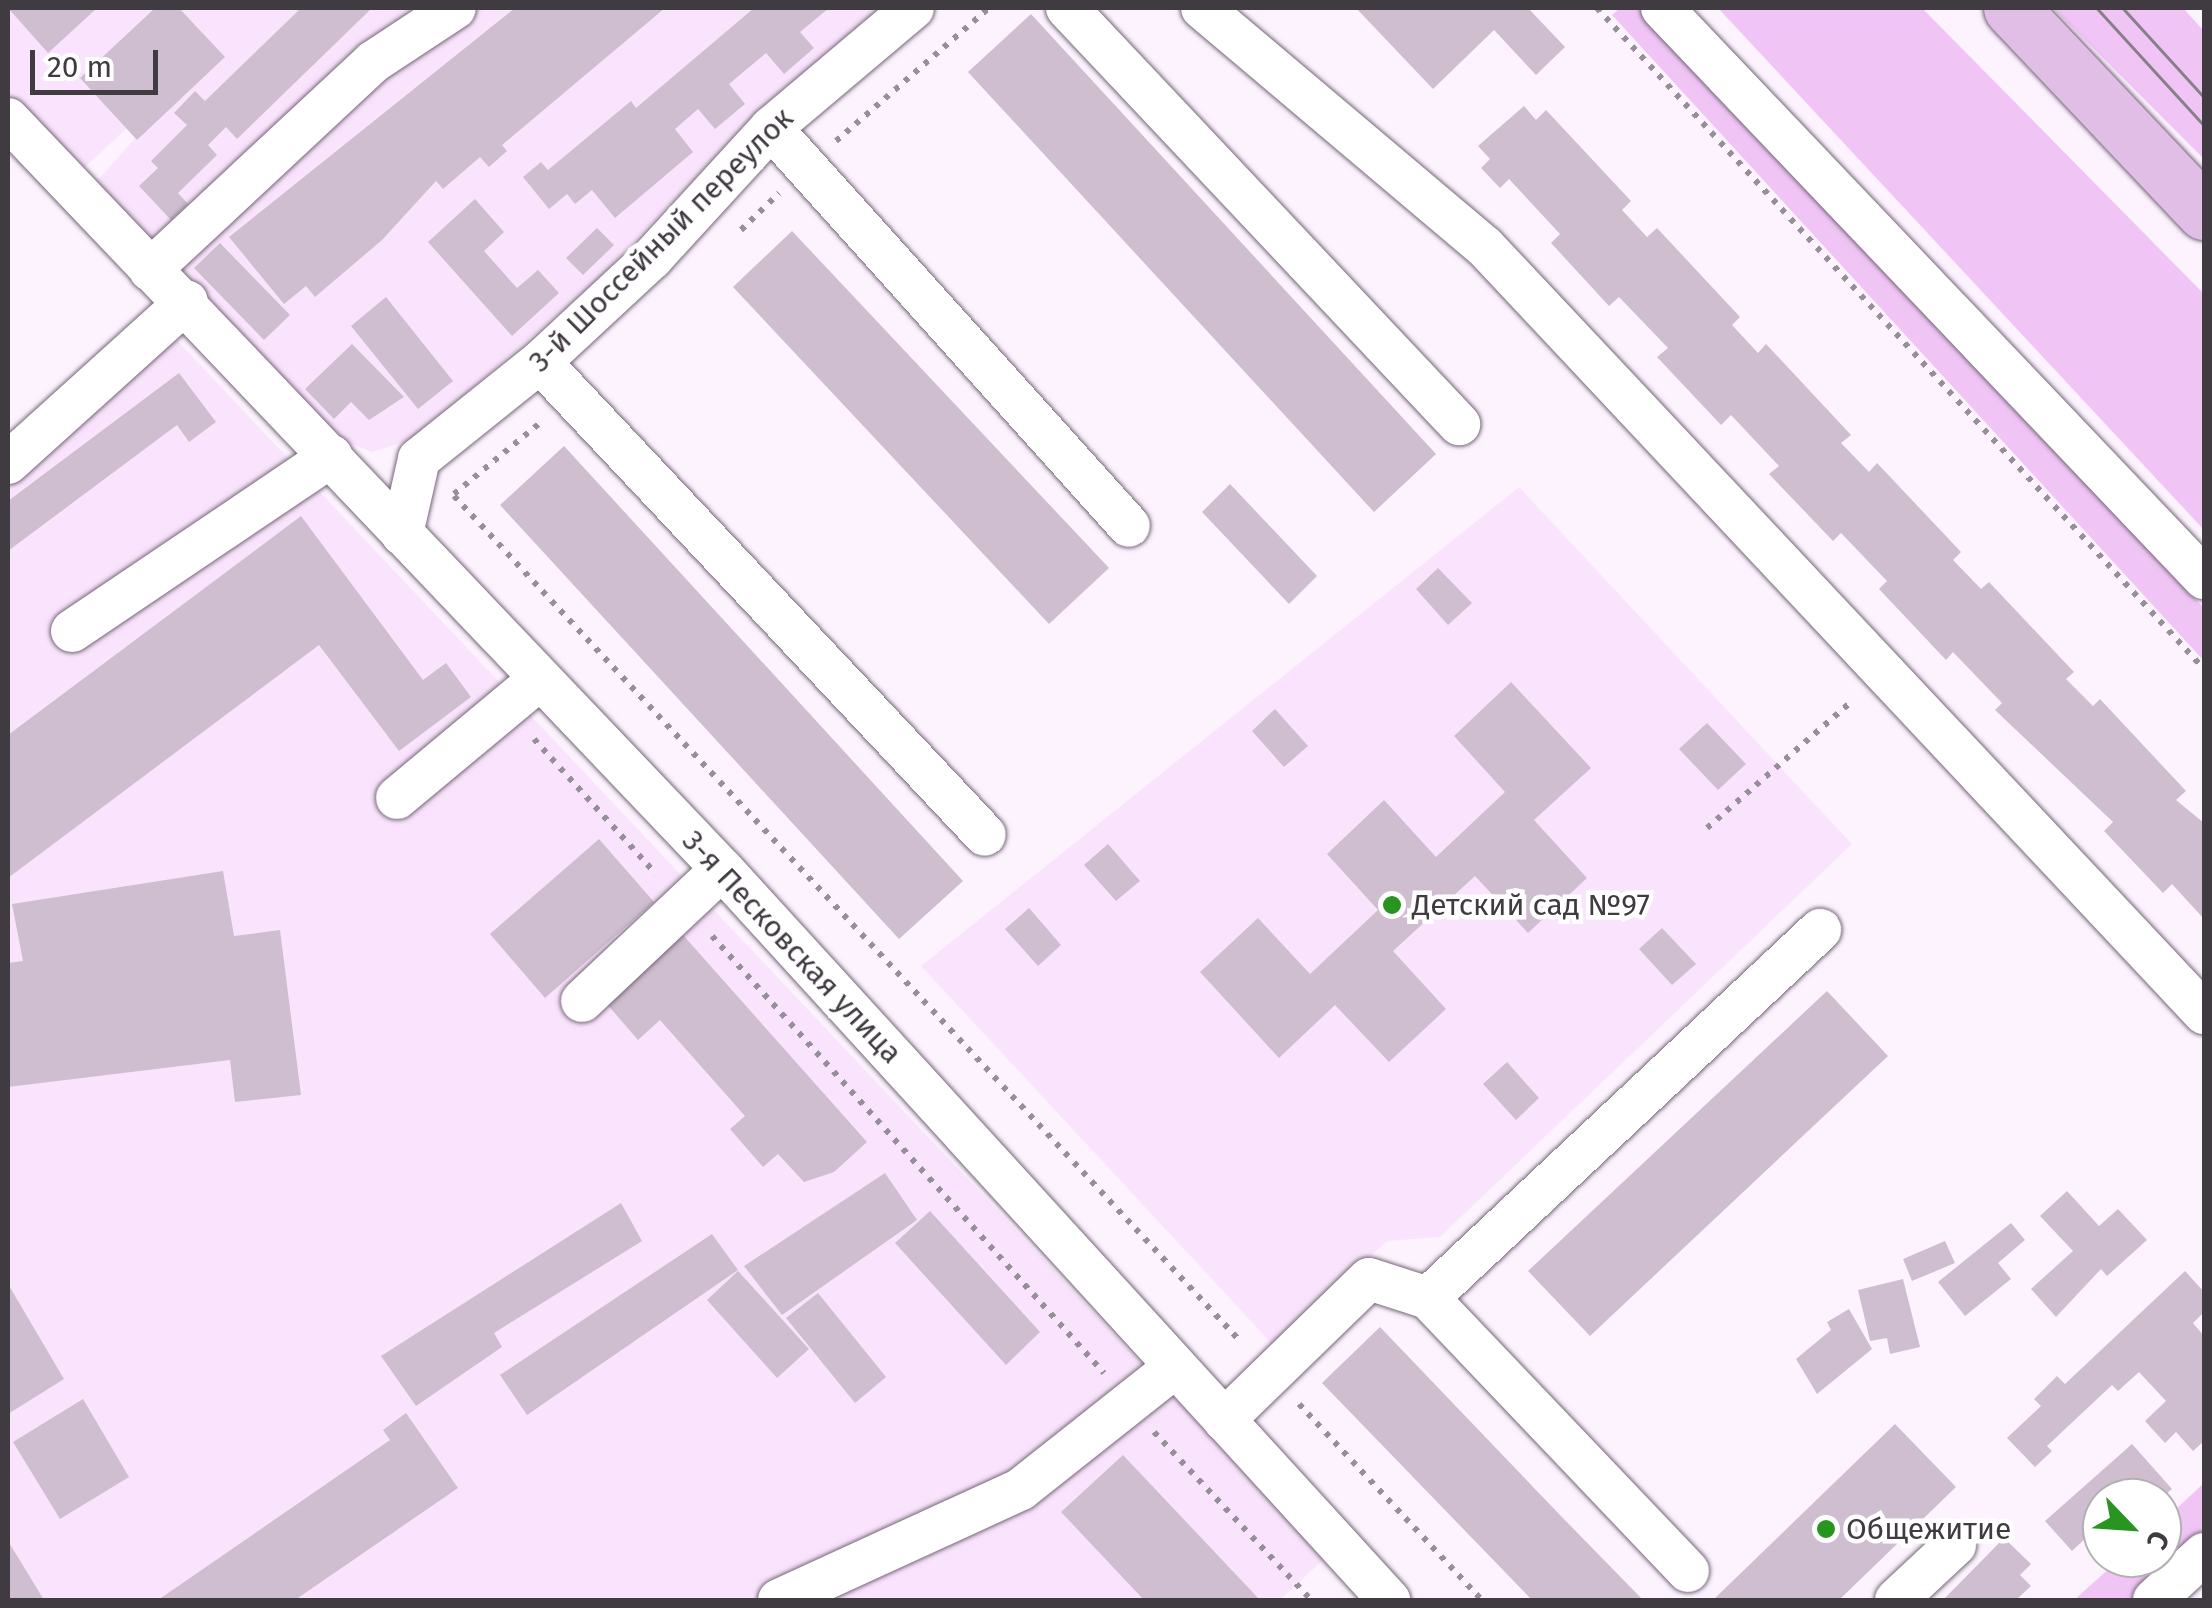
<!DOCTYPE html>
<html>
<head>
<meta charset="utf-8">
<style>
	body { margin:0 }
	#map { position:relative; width:2212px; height:1608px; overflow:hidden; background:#fdf3ff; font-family:"Fira Sans",sans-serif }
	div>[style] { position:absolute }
	.built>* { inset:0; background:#fae4fd }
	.green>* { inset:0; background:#f0c5f6 }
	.building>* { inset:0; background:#cebed0 }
	.path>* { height:6px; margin-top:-3px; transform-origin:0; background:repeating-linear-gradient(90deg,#968e98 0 5px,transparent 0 13px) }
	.roads { filter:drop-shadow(0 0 2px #756677) drop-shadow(0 0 2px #756677) }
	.minor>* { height:42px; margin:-21px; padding:0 21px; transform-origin:21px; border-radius:21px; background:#fff }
	.major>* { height:55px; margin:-27.5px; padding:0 27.5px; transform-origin:27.5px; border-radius:27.5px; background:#e1bee6 }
	.tram>* { height:2.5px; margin:-1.25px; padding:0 1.25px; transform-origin:1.25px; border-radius:1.25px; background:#878088 }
	.dots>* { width:28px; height:28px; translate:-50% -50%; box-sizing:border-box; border:5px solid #fff; border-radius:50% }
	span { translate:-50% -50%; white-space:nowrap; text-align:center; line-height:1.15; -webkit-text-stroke:9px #fff; paint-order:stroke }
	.street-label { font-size:30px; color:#403a41 }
	.poi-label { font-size:30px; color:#403a41 }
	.left { translate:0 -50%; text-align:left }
	.frame { position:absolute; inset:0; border:10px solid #403a41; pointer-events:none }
	.north { position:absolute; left:2082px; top:1478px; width:100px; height:100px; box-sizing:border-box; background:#fff; border:2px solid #b3b0b3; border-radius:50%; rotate:115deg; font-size:28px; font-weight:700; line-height:40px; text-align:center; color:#403a41 }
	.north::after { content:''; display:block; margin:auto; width:35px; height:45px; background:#279520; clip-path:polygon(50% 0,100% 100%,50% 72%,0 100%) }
	.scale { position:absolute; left:30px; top:50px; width:128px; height:45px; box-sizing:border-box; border:5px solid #403a41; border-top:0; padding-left:12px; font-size:30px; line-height:35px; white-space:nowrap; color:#403a41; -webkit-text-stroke:8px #fff; paint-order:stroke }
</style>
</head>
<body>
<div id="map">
	<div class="built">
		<i style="clip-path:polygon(8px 8px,884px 8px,733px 138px,595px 282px,413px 439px,372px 452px,340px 439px,96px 182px,137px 136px,128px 127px,68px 183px,8px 119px)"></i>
		<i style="clip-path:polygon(156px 318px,1325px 1558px,1280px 1600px,8px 1600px,8px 443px)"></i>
		<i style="clip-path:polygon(1519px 487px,1852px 844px,1440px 1237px,1387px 1241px,1273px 1345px,921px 966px)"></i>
	</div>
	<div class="green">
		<i style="clip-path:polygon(1620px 8px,1642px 8px,2204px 608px,2204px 661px,1612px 15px)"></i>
		<i style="clip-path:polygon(1718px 8px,1922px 8px,2204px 294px,2204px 530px)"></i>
		<i style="clip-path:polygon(2053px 8px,2183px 8px,2204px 31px,2204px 159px)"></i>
		<i style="clip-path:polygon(2204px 1483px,2204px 1540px,2139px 1600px,2074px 1600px,2121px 1558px,2162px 1558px,2162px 1522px)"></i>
	</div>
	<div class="building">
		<i style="clip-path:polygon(8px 8px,97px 8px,48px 53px)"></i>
		<i style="clip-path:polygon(155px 8px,179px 8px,225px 57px,137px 140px,80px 78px)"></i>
		<i style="clip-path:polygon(301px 8px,372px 8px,237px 139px,226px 127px,208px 145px,217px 155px,178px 193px,188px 204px,171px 220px,139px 186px,158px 168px,151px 161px,187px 125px,174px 113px,195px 91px,205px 101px)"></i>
		<i style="clip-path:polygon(515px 8px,665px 8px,502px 145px,507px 151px,489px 167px,480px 157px,443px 189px,436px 181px,382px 240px,315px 297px,306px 286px,284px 304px,229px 237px)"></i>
		<i style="clip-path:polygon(754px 8px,829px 8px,800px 32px,814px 48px,784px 74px,766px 53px,729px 84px,745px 104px,715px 129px,698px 109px,675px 129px,693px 152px,615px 218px,592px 190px,575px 204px,567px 194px,549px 209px,523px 177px,541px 162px,548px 170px,631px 101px,636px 108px)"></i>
		<i style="clip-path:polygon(1356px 8px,1528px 8px,1565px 47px,1536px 75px,1494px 30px,1433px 89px)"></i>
		<i style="clip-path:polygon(1031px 14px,1436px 454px,1374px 512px,968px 72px)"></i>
		<i style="clip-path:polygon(1524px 106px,1536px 120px,1546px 110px,1631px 201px,1622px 210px,1647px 237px,1657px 228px,1740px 317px,1732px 325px,1758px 353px,1766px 344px,1851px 435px,1841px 443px,1869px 472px,1877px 463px,1961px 552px,1953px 560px,1981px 589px,1989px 582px,2074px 672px,2066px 679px,2093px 706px,2100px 699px,2186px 791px,2176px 800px,2204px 823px,2204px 919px,2172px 884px,2163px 893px,2104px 831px,2113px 822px,1995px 710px,2002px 703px,1953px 652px,1946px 660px,1879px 589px,1887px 581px,1841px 533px,1833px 541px,1769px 474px,1779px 466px,1731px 415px,1721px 425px,1657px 357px,1668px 348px,1619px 297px,1609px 306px,1551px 243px,1560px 234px,1509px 179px,1500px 188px,1481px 168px,1490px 159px,1478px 146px)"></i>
		<i style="clip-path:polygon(475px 199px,504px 232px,484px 251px,517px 288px,538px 270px,559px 293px,512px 336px,428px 242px)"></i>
		<i style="clip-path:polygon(597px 228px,614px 245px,583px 275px,566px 258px)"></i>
		<i style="clip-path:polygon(792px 231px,1109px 568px,1049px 624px,733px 287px)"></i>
		<i style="clip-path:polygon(220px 243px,290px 315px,264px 340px,194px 268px)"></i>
		<i style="clip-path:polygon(386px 297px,453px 381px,418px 409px,351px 326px)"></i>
		<i style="clip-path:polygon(352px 344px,404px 397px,369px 420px,351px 402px,334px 419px,305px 389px)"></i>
		<i style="clip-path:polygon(179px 373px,216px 422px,189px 442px,177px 425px,8px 551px,8px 501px)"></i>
		<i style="clip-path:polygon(564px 446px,963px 881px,899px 939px,500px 505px)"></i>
		<i style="clip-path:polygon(1230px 484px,1317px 576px,1289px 604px,1202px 512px)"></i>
		<i style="clip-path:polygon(301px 516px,423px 680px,446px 663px,471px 697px,399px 751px,319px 645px,8px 878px,8px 735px)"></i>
		<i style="clip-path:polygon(1438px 568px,1472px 603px,1448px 625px,1416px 589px)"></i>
		<i style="clip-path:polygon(1511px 682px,1591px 768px,1534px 820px,1587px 878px,1528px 933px,1475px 876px,1393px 951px,1446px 1009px,1389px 1062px,1335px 1005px,1279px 1058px,1200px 972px,1258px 918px,1310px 974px,1378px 910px,1327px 854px,1384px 800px,1436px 857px,1505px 792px,1454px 736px)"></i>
		<i style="clip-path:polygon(1275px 709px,1308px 746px,1284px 767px,1252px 731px)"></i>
		<i style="clip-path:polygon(1707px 723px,1746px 764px,1718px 790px,1679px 749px)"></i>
		<i style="clip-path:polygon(599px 839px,654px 902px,545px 998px,490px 934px)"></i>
		<i style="clip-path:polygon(1108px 844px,1140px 881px,1116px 901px,1084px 865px)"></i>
		<i style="clip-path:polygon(223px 871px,234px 936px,280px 930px,301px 1095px,235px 1102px,230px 1060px,8px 1087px,8px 963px,23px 961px,12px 904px)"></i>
		<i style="clip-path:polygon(1029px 908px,1061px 945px,1038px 966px,1005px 929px)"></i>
		<i style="clip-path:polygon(1662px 928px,1696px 964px,1672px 985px,1639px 949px)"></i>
		<i style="clip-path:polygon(683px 935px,867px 1142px,834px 1172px,804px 1182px,778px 1154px,763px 1167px,730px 1129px,745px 1116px,660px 1020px,638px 1040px,606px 1003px)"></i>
		<i style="clip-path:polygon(1827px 991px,1888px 1056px,1590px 1336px,1528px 1271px)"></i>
		<i style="clip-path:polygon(1507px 1062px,1539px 1098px,1516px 1120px,1483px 1084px)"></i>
		<i style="clip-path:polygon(885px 1173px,917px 1220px,782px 1315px,744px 1266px)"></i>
		<i style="clip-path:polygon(2067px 1191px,2099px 1226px,2118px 1209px,2147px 1240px,2107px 1276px,2101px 1269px,2056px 1317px,2031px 1289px,2073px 1251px,2040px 1216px)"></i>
		<i style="clip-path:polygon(621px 1203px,642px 1241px,494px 1333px,502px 1347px,416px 1406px,381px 1356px)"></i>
		<i style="clip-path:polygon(930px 1211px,1040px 1332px,1006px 1365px,895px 1243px)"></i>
		<i style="clip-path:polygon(2011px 1223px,2025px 1240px,1998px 1263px,2011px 1279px,1965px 1316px,1938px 1282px)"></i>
		<i style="clip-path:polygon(712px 1234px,738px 1270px,527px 1415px,500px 1375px)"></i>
		<i style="clip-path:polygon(1945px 1241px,1955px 1263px,1912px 1281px,1903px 1259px)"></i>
		<i style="clip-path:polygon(738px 1271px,809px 1349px,777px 1378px,707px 1300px)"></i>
		<i style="clip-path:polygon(2185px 1271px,2204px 1292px,2204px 1312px,2193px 1323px,2204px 1336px,2204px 1441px,2193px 1451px,2176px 1432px,2165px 1443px,2145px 1421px,2166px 1401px,2139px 1372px,2118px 1391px,2112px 1385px,2047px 1446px,2052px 1451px,2035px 1467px,2007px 1438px,2041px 1406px,2034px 1399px,2057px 1376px,2065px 1384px)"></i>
		<i style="clip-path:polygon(1903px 1279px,1920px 1347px,1890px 1354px,1887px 1338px,1870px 1341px,1858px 1290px)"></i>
		<i style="clip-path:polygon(8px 1284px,64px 1379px,8px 1414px)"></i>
		<i style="clip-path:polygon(818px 1293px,886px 1377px,855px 1403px,786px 1318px)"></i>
		<i style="clip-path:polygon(1849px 1309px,1872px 1349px,1817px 1394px,1796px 1359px,1831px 1330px,1827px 1322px)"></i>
		<i style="clip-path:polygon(1380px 1327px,1559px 1514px,1643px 1600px,1532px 1600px,1322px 1383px)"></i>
		<i style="clip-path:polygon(83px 1399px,129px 1477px,60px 1519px,13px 1442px)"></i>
		<i style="clip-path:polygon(406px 1413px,458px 1488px,295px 1600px,158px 1600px,390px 1440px,383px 1430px)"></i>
		<i style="clip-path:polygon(1895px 1424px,1956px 1487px,1839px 1600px,1713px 1600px)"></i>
		<i style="clip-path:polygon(2132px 1444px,2172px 1489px,2161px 1498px,2102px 1498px,2102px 1552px,2088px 1536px,2072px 1551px,2045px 1521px)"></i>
		<i style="clip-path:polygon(1123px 1455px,1260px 1600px,1144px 1600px,1061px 1512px)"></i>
		<i style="clip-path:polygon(2004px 1538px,2031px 1564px,2020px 1575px,2031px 1586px,2016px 1600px,1943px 1600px)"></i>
		<i style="clip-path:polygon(8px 1541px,44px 1600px,8px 1600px)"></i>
	</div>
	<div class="path">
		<i style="left:1597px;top:8px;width:897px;rotate:47.44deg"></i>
		<i style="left:836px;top:141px;width:203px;rotate:-41deg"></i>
		<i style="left:741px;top:230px;width:53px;rotate:-44.2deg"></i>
		<i style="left:454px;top:494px;width:113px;rotate:-39.6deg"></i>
		<i style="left:454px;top:496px;width:1157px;rotate:47.07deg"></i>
		<i style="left:534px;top:739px;width:182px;rotate:47.9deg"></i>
		<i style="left:1707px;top:828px;width:193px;rotate:-41.2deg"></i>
		<i style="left:712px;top:936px;width:587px;rotate:48.11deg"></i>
		<i style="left:1299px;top:1404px;width:268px;rotate:47deg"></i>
		<i style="left:1154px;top:1432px;width:230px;rotate:46.9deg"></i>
	</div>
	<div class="roads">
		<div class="minor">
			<i style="left:1067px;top:8px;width:572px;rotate:46.7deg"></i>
			<i style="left:1202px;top:8px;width:370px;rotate:40.2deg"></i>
			<i style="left:1485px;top:247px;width:1051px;rotate:46.81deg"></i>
			<i style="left:1662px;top:8px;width:787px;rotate:46.44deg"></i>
			<i style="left:8px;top:119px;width:1036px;rotate:46.41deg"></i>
			<i style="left:722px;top:869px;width:990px;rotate:47.62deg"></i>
			<i style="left:771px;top:128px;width:535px;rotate:48.03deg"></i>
			<i style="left:150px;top:270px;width:305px;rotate:-43deg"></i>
			<i style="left:373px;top:62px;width:98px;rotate:-33.4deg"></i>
			<i style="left:540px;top:362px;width:649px;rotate:46.75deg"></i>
			<i style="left:8px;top:463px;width:241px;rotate:-42.1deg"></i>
			<i style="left:402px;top:534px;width:77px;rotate:-77.2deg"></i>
			<i style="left:419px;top:459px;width:155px;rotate:-38.7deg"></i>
			<i style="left:540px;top:362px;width:153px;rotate:-42.9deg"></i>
			<i style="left:652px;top:258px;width:176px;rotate:-47.5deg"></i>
			<i style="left:771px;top:128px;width:186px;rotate:-40.2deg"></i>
			<i style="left:72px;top:631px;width:313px;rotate:-34deg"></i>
			<i style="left:397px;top:798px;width:186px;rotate:-39.8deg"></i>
			<i style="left:582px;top:1001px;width:192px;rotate:-43.3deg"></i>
			<i style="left:1428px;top:1298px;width:377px;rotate:46.4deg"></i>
			<i style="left:1224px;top:1420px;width:202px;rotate:-44.2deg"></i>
			<i style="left:1369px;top:1279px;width:62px;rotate:17.9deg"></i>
			<i style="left:1428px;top:1298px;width:538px;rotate:-43.19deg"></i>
			<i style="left:779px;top:1600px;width:266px;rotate:-24.6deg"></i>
			<i style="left:1021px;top:1489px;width:196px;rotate:-38.4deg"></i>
			<i style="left:1896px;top:1600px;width:81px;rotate:-43deg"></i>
			<i style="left:2154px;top:1600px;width:68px;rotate:-42.6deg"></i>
		</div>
		<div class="major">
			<i style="left:2011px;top:8px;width:281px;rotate:46.6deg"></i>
		</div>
	</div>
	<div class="tram">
		<i style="left:2097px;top:8px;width:159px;rotate:47.6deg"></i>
		<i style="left:2123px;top:8px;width:120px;rotate:47.7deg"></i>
	</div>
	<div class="dots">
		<i style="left:1392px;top:905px;background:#279520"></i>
		<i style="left:1826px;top:1529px;background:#279520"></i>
	</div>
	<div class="street-label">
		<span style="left:661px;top:240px;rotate:-45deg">3-й Шоссейный переулок</span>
		<span style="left:792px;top:947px;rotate:47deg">3-я Песковская улица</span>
	</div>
	<div class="poi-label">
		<span class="left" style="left:1412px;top:905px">Детский сад №97</span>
		<span class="left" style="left:1846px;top:1529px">Общежитие</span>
	</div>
	<div class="frame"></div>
	<div class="north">С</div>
	<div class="scale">20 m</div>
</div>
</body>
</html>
